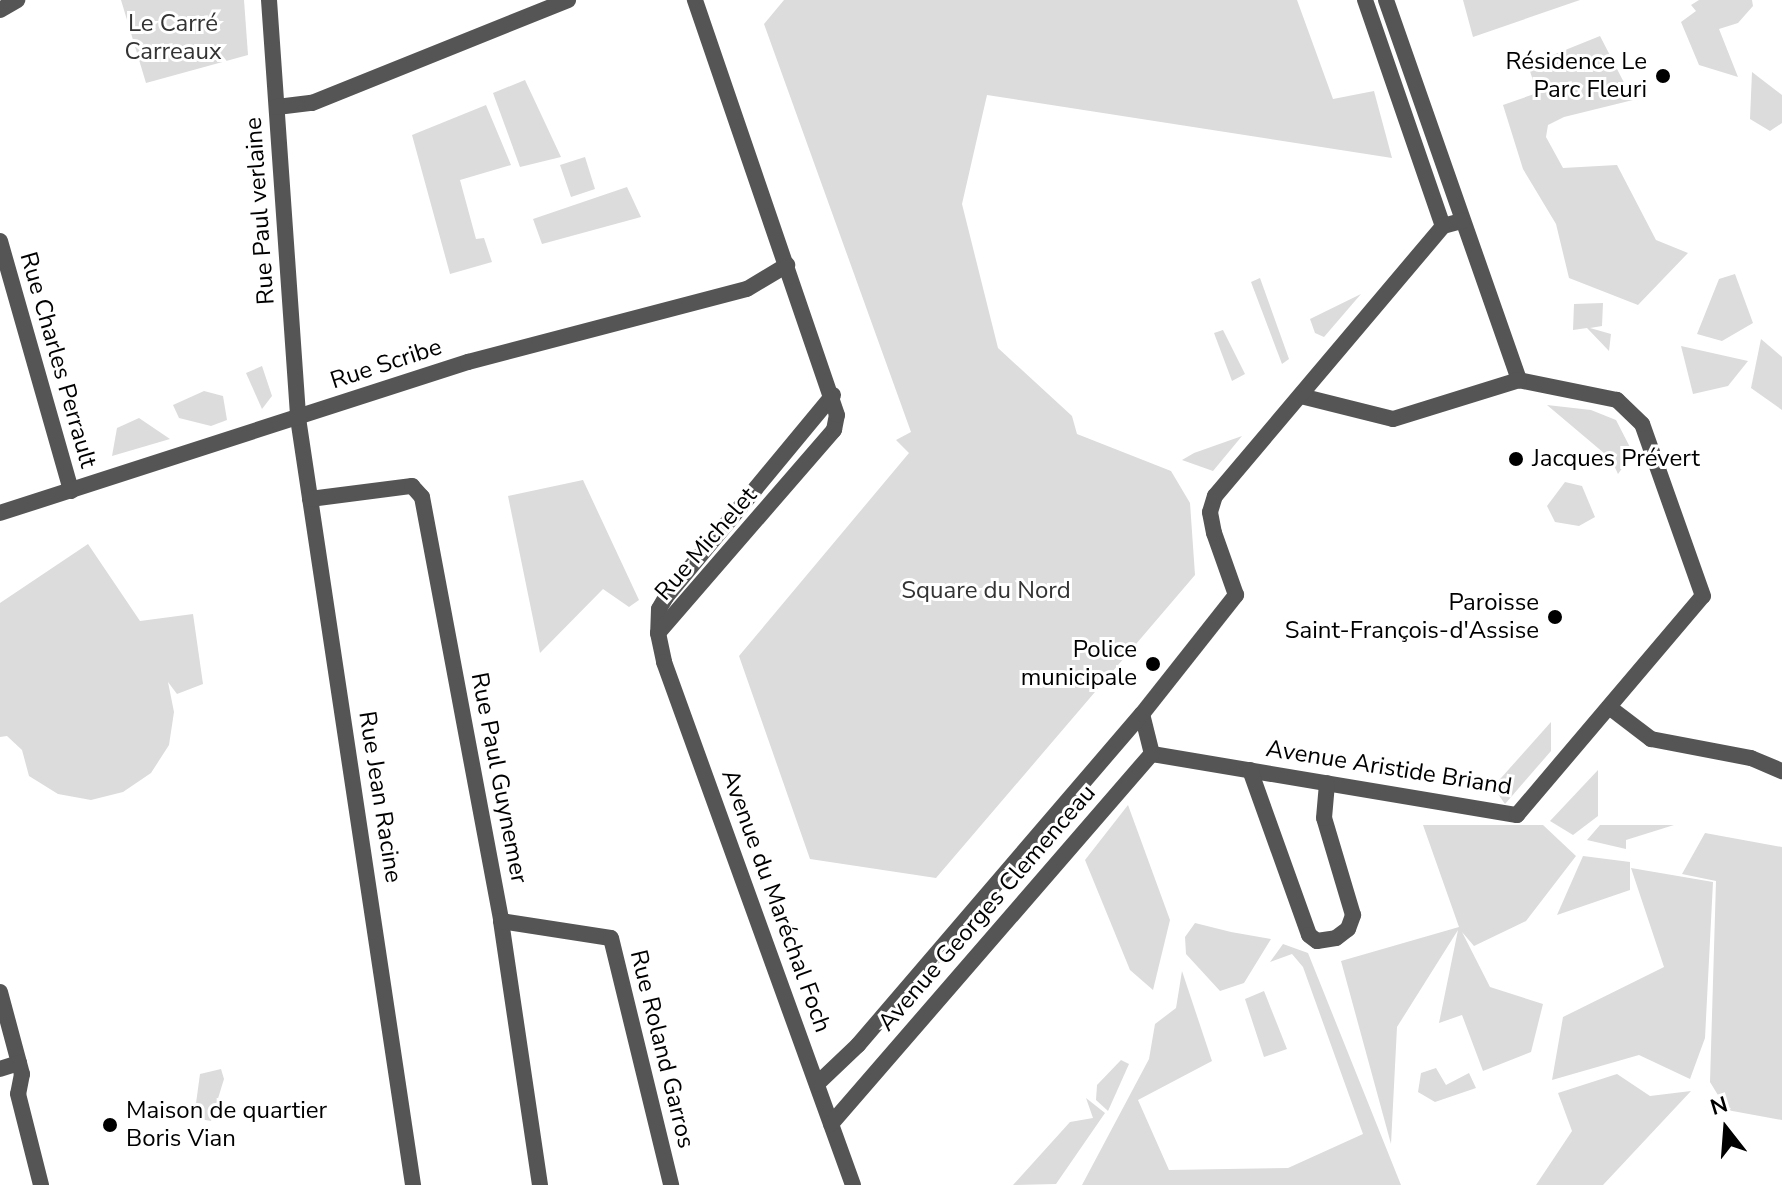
<!DOCTYPE html>
<html>
<head>
<meta charset="utf-8">
<style>
	body { margin:0 }
	#map { position:relative; width:1782px; height:1185px; overflow:hidden; background:#fff; font-family:"Nunito Sans",sans-serif }
	div>[style] { position:absolute }
	.green>* { inset:0; background:#dcdcdc }
	.minor>* { height:16px; margin:-8px; padding:0 8px; transform-origin:8px; border-radius:8px; background:#555 }
	.dots>* { width:22px; height:22px; translate:-50% -50%; box-sizing:border-box; border:4px solid #fff; border-radius:50% }
	span { translate:-50% -50%; white-space:nowrap; text-align:center; line-height:1.15; -webkit-text-stroke:6px #fff; paint-order:stroke }
	.park-label { font-size:24px; color:#333 }
	.poi-label { font-size:24px; color:#000 }
	.right { translate:-100% -50%; text-align:right }
	.left { translate:0 -50%; text-align:left }
	.street-label { font-size:24px; color:#000 }
	.north { position:absolute; left:1686px; top:1089px; width:80px; height:80px; -webkit-text-stroke:6px #fff; paint-order:stroke; rotate:343deg; font-size:22px; font-weight:700; line-height:32px; text-align:center; color:#000 }
	.north::after { content:''; display:block; margin:auto; width:28px; height:36px; background:#000; clip-path:polygon(50% 0,100% 100%,50% 72%,0 100%) }
</style>
</head>
<body>
<div id="map">
	<div class="green">
		<i style="clip-path:polygon(121px 0,244px 0,248px 55px,146px 83px)"></i>
		<i style="clip-path:polygon(784px 0,1297px 0,1333px 99px,1374px 91px,1392px 158px,987px 95px,962px 204px,998px 348px,1072px 416px,1077px 434px,1171px 471px,1190px 503px,1195px 575px,936px 878px,810px 859px,739px 656px,909px 453px,896px 440px,911px 432px,764px 24px)"></i>
		<i style="clip-path:polygon(1463px 0,1580px 0,1473px 37px)"></i>
		<i style="clip-path:polygon(1699px 0,1752px 0,1753px 6px,1738px 23px,1719px 29px,1738px 77px,1699px 65px,1681px 22px,1696px 11px,1691px 5px)"></i>
		<i style="clip-path:polygon(1600px 36px,1633px 100px,1564px 117px,1548px 125px,1546px 137px,1563px 168px,1617px 165px,1656px 240px,1688px 253px,1638px 305px,1569px 278px,1556px 224px,1523px 169px,1503px 105px,1537px 93px,1528px 65px)"></i>
		<i style="clip-path:polygon(1752px 72px,1782px 95px,1782px 123px,1770px 131px,1750px 119px)"></i>
		<i style="clip-path:polygon(525px 80px,561px 157px,520px 167px,493px 93px)"></i>
		<i style="clip-path:polygon(486px 105px,511px 165px,460px 180px,476px 239px,484px 238px,492px 262px,450px 274px,412px 135px)"></i>
		<i style="clip-path:polygon(585px 157px,595px 189px,571px 197px,560px 165px)"></i>
		<i style="clip-path:polygon(627px 187px,641px 217px,542px 244px,533px 219px)"></i>
		<i style="clip-path:polygon(1735px 274px,1753px 323px,1722px 341px,1697px 334px,1719px 279px)"></i>
		<i style="clip-path:polygon(1260px 278px,1289px 359px,1282px 364px,1251px 282px)"></i>
		<i style="clip-path:polygon(1361px 294px,1324px 337px,1315px 333px,1310px 319px)"></i>
		<i style="clip-path:polygon(1603px 303px,1602px 326px,1590px 328px,1611px 334px,1609px 351px,1587px 328px,1573px 330px,1574px 304px)"></i>
		<i style="clip-path:polygon(1223px 330px,1245px 374px,1232px 381px,1214px 333px)"></i>
		<i style="clip-path:polygon(1761px 339px,1782px 357px,1782px 410px,1751px 388px)"></i>
		<i style="clip-path:polygon(1681px 346px,1748px 361px,1728px 386px,1693px 394px)"></i>
		<i style="clip-path:polygon(262px 366px,272px 396px,262px 409px,246px 373px)"></i>
		<i style="clip-path:polygon(204px 391px,223px 396px,227px 420px,211px 426px,179px 418px,173px 405px)"></i>
		<i style="clip-path:polygon(1547px 405px,1591px 410px,1616px 420px,1633px 453px,1618px 474px,1611px 459px)"></i>
		<i style="clip-path:polygon(139px 418px,170px 439px,112px 456px,117px 428px)"></i>
		<i style="clip-path:polygon(1242px 436px,1213px 471px,1182px 460px,1194px 453px)"></i>
		<i style="clip-path:polygon(583px 480px,639px 600px,629px 607px,603px 589px,540px 653px,508px 496px)"></i>
		<i style="clip-path:polygon(1565px 482px,1582px 486px,1595px 517px,1579px 526px,1555px 522px,1547px 506px)"></i>
		<i style="clip-path:polygon(88px 544px,140px 621px,193px 614px,203px 684px,177px 694px,168px 682px,174px 712px,169px 745px,151px 773px,123px 792px,91px 800px,58px 794px,29px 776px,22px 750px,7px 736px,0 737px,0 603px)"></i>
		<i style="clip-path:polygon(1551px 722px,1551px 751px,1505px 804px,1493px 787px)"></i>
		<i style="clip-path:polygon(1598px 770px,1598px 816px,1573px 835px,1550px 821px)"></i>
		<i style="clip-path:polygon(1128px 805px,1170px 920px,1153px 990px,1130px 970px,1085px 860px)"></i>
		<i style="clip-path:polygon(1423px 825px,1543px 825px,1576px 856px,1526px 921px,1474px 946px,1462px 932px,1490px 987px,1543px 1004px,1531px 1052px,1483px 1071px,1462px 1015px,1439px 1023px,1458px 930px,1397px 1027px,1391px 1144px,1341px 961px,1459px 927px)"></i>
		<i style="clip-path:polygon(1600px 825px,1674px 825px,1626px 840px,1626px 849px,1587px 840px)"></i>
		<i style="clip-path:polygon(1705px 833px,1782px 847px,1782px 1120px,1727px 1110px,1710px 1082px,1716px 881px,1682px 874px)"></i>
		<i style="clip-path:polygon(1583px 856px,1630px 862px,1630px 890px,1557px 915px)"></i>
		<i style="clip-path:polygon(1631px 868px,1713px 882px,1705px 1038px,1690px 1079px,1639px 1055px,1552px 1080px,1563px 1017px,1664px 967px)"></i>
		<i style="clip-path:polygon(1195px 923px,1231px 932px,1271px 939px,1244px 983px,1220px 991px,1186px 954px,1185px 937px)"></i>
		<i style="clip-path:polygon(1283px 944px,1308px 953px,1401px 1185px,1082px 1185px,1149px 1059px,1155px 1024px,1176px 1008px,1182px 971px,1212px 1061px,1138px 1100px,1169px 1170px,1288px 1168px,1363px 1134px,1303px 967px,1292px 954px,1270px 962px)"></i>
		<i style="clip-path:polygon(1264px 991px,1287px 1049px,1264px 1057px,1245px 999px)"></i>
		<i style="clip-path:polygon(1121px 1060px,1129px 1064px,1108px 1111px,1096px 1100px,1097px 1085px)"></i>
		<i style="clip-path:polygon(1436px 1068px,1446px 1085px,1469px 1073px,1476px 1088px,1435px 1102px,1418px 1092px,1421px 1073px)"></i>
		<i style="clip-path:polygon(221px 1069px,224px 1079px,211px 1121px,194px 1118px,200px 1074px)"></i>
		<i style="clip-path:polygon(1617px 1074px,1650px 1096px,1691px 1091px,1603px 1185px,1536px 1185px,1572px 1131px,1558px 1093px)"></i>
		<i style="clip-path:polygon(1086px 1098px,1105px 1113px,1056px 1184px,1013px 1185px,1070px 1122px,1093px 1118px)"></i>
	</div>
	<div class="minor">
		<i style="left:269px;top:0;width:419px;rotate:86deg"></i>
		<i style="left:298px;top:418px;width:776px;rotate:81.47deg"></i>
		<i style="left:1365px;top:0;width:239px;rotate:71deg"></i>
		<i style="left:1386px;top:0;width:403px;rotate:70.7deg"></i>
		<i style="left:0;top:10px;width:20px;rotate:-30deg"></i>
		<i style="left:277px;top:107px;width:35px;rotate:-7deg"></i>
		<i style="left:312px;top:103px;width:276px;rotate:-21.9deg"></i>
		<i style="left:0;top:241px;width:260px;rotate:74.1deg"></i>
		<i style="left:833px;top:395px;width:262px;rotate:129.6deg"></i>
		<i style="left:666px;top:597px;width:14px;rotate:120deg"></i>
		<i style="left:659px;top:609px;width:24px;rotate:92deg"></i>
		<i style="left:658px;top:633px;width:30px;rotate:78deg"></i>
		<i style="left:664px;top:662px;width:556px;rotate:70.13deg"></i>
		<i style="left:310px;top:499px;width:103px;rotate:-7.3deg"></i>
		<i style="left:412px;top:486px;width:15px;rotate:48deg"></i>
		<i style="left:422px;top:497px;width:431px;rotate:79.4deg"></i>
		<i style="left:501px;top:921px;width:267px;rotate:81.6deg"></i>
		<i style="left:0;top:513px;width:492px;rotate:-17.9deg"></i>
		<i style="left:468px;top:362px;width:288px;rotate:-14.7deg"></i>
		<i style="left:747px;top:289px;width:47px;rotate:-31deg"></i>
		<i style="left:658px;top:633px;width:269px;rotate:-49.1deg"></i>
		<i style="left:834px;top:430px;width:15px;rotate:-79deg"></i>
		<i style="left:837px;top:415px;width:439px;rotate:-108.9deg"></i>
		<i style="left:1609px;top:707px;width:53px;rotate:37.3deg"></i>
		<i style="left:1651px;top:739px;width:102px;rotate:10.8deg"></i>
		<i style="left:1751px;top:758px;width:34px;rotate:23deg"></i>
		<i style="left:1142px;top:714px;width:41px;rotate:76deg"></i>
		<i style="left:1152px;top:754px;width:370px;rotate:9.5deg"></i>
		<i style="left:1517px;top:815px;width:287px;rotate:-49.7deg"></i>
		<i style="left:1703px;top:596px;width:182px;rotate:-109.5deg"></i>
		<i style="left:1642px;top:424px;width:35px;rotate:-136deg"></i>
		<i style="left:1617px;top:400px;width:100px;rotate:-168.5deg"></i>
		<i style="left:1519px;top:380px;width:132px;rotate:162.8deg"></i>
		<i style="left:1393px;top:419px;width:95px;rotate:-166deg"></i>
		<i style="left:1250px;top:770px;width:175px;rotate:70.3deg"></i>
		<i style="left:1309px;top:935px;width:10px;rotate:37deg"></i>
		<i style="left:1317px;top:941px;width:19px;rotate:-9deg"></i>
		<i style="left:1336px;top:938px;width:15px;rotate:-37deg"></i>
		<i style="left:1348px;top:929px;width:15px;rotate:-70deg"></i>
		<i style="left:1353px;top:915px;width:101px;rotate:-106.6deg"></i>
		<i style="left:1324px;top:818px;width:35px;rotate:-85deg"></i>
		<i style="left:501px;top:921px;width:111px;rotate:8.8deg"></i>
		<i style="left:611px;top:938px;width:254px;rotate:76.3deg"></i>
		<i style="left:0;top:992px;width:85px;rotate:75deg"></i>
		<i style="left:22px;top:1074px;width:20px;rotate:101deg"></i>
		<i style="left:18px;top:1094px;width:94px;rotate:75.8deg"></i>
		<i style="left:0;top:1069px;width:20px;rotate:-18deg"></i>
		<i style="left:817px;top:1084px;width:57px;rotate:-43.6deg"></i>
		<i style="left:858px;top:1045px;width:436px;rotate:-49.4deg"></i>
		<i style="left:1142px;top:714px;width:152px;rotate:-51.7deg"></i>
		<i style="left:1236px;top:595px;width:66px;rotate:-109.5deg"></i>
		<i style="left:1214px;top:533px;width:21px;rotate:-101deg"></i>
		<i style="left:1210px;top:512px;width:17px;rotate:-73deg"></i>
		<i style="left:1215px;top:496px;width:353px;rotate:-49.8deg"></i>
		<i style="left:1443px;top:226px;width:20px;rotate:-15deg"></i>
		<i style="left:831px;top:1124px;width:490px;rotate:-49.1deg"></i>
	</div>
	<div class="dots">
		<i style="left:1663px;top:76px;background:#000"></i>
		<i style="left:1516px;top:459px;background:#000"></i>
		<i style="left:1555px;top:617px;background:#000"></i>
		<i style="left:1153px;top:664px;background:#000"></i>
		<i style="left:110px;top:1125px;background:#000"></i>
	</div>
	<div class="park-label">
		<span style="left:173px;top:38px">Le Carré<br>Carreaux</span>
		<span style="left:986px;top:591px">Square du Nord</span>
	</div>
	<div class="poi-label">
		<span class="right" style="left:1647px;top:76px">Résidence Le<br>Parc Fleuri</span>
		<span class="left" style="left:1532px;top:459px">Jacques Prévert</span>
		<span class="right" style="left:1539px;top:617px">Paroisse<br>Saint-François-d'Assise</span>
		<span class="right" style="left:1137px;top:664px">Police<br>municipale</span>
		<span class="left" style="left:126px;top:1125px">Maison de quartier<br>Boris Vian</span>
	</div>
	<div class="street-label">
		<span style="left:260px;top:211px;rotate:-94deg">Rue Paul verlaine</span>
		<span style="left:58px;top:360px;rotate:74deg">Rue Charles Perrault</span>
		<span style="left:386px;top:364px;rotate:-18deg">Rue Scribe</span>
		<span style="left:706px;top:544px;rotate:-49deg">Rue Michelet</span>
		<span style="left:1389px;top:768px;rotate:9deg">Avenue Aristide Briand</span>
		<span style="left:499px;top:778px;rotate:79deg">Rue Paul Guynemer</span>
		<span style="left:380px;top:797px;rotate:81deg">Rue Jean Racine</span>
		<span style="left:776px;top:901px;rotate:70deg">Avenue du Maréchal Foch</span>
		<span style="left:987px;top:908px;rotate:-49deg">Avenue Georges Clemenceau</span>
		<span style="left:662px;top:1049px;rotate:76deg">Rue Roland Garros</span>
	</div>
	<div class="north">N</div>
</div>
</body>
</html>
